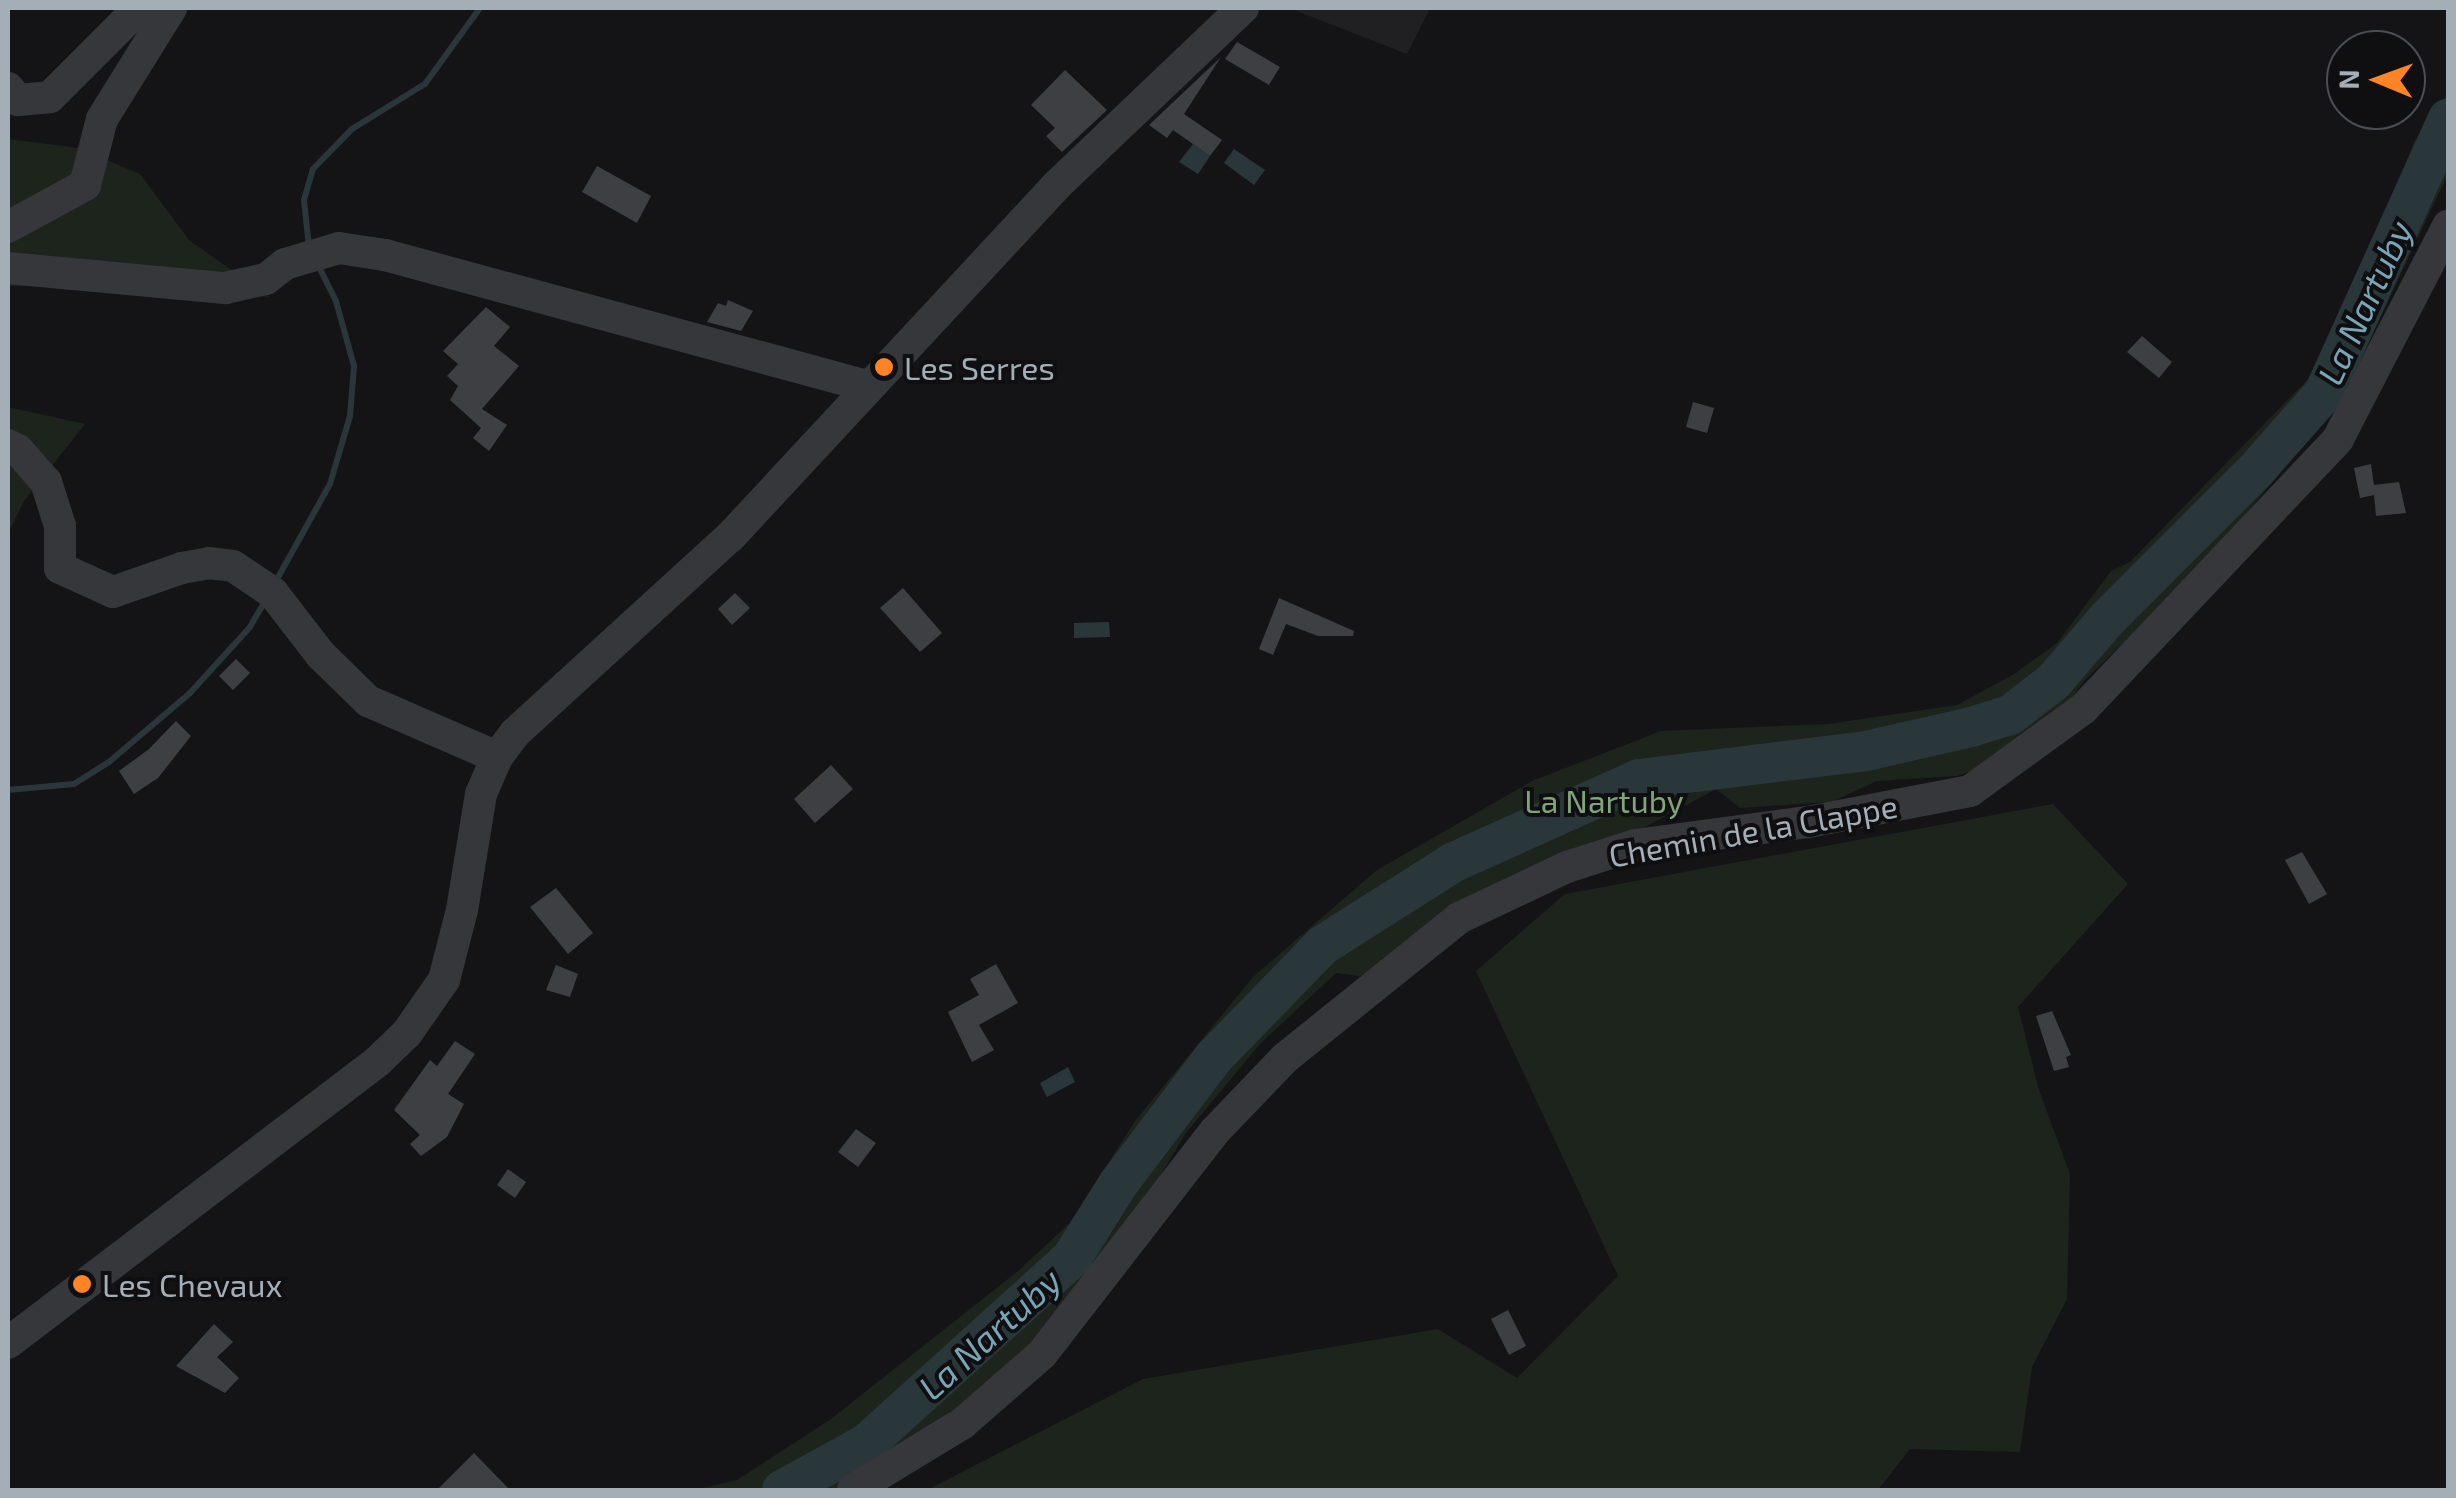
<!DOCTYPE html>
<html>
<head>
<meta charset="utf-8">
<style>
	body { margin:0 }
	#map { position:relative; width:2456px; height:1498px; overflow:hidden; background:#141416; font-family:"Exo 2",sans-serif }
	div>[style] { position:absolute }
	.built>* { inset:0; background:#202023 }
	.green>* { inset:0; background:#1c241c }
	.water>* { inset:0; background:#29373b }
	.stream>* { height:6px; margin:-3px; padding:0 3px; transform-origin:3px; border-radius:3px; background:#29373b }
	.river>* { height:40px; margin:-20px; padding:0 20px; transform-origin:20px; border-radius:20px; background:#29373b }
	.building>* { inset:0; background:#3e3f43 }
	.minor>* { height:32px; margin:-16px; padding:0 16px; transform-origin:16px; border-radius:16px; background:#35373b }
	.dots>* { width:28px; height:28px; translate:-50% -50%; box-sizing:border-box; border:5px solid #0f0f11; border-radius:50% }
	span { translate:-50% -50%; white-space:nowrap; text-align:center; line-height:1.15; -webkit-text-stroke:8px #0f0f11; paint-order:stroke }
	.poi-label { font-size:32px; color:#a4aeb7 }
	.left { translate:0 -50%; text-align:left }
	.park-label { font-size:32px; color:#81a47a }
	.street-label { font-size:32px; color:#a4aeb7 }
	.water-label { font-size:35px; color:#79a6b5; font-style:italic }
	.frame { position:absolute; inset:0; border:10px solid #a4aeb7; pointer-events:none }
	.north { position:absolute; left:2326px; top:30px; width:100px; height:100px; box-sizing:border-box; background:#0f0f11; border:2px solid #4b4f53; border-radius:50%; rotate:271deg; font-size:28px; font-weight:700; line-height:40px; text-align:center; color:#a4aeb7 }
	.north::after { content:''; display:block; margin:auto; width:35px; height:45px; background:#ff8423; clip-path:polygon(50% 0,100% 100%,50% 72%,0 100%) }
</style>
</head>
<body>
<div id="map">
	<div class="built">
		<i style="clip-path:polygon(1289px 8px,1430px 8px,1407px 54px)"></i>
	</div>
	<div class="green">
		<i style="clip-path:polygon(2448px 93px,2448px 174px,2341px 401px,2194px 575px,2083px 682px,2057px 720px,1982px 767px,1957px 776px,1877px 781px,1831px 802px,1740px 808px,1716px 789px,1366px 977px,1336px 973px,1260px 1044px,1186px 1133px,1137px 1214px,1049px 1327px,923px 1448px,848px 1490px,694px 1490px,737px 1480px,831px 1419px,1018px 1271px,1071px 1222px,1135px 1121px,1253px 977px,1377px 870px,1532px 781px,1661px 731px,1828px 724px,1957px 705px,2014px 674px,2057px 643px,2111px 571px,2130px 562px,2308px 379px,2371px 249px,2414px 142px)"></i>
		<i style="clip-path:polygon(8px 139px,78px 148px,140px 174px,189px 240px,270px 297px,123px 286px,8px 286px)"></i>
		<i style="clip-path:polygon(8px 407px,85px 424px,24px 501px,8px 534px)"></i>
		<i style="clip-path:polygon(2053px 804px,2128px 884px,2018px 1007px,2039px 1090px,2070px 1174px,2067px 1299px,2032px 1367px,2020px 1452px,1910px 1449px,1878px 1490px,927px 1490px,1143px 1379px,1438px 1329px,1517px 1378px,1618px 1276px,1476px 971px,1565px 894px)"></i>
	</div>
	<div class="water">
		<i style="clip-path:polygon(1193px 144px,1210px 156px,1198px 174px,1179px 162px)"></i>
		<i style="clip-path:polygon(1234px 149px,1265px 170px,1254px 185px,1224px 163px)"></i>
		<i style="clip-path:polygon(1109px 622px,1110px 637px,1074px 638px,1074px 623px)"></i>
		<i style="clip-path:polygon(1068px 1067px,1075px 1082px,1047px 1097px,1040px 1083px)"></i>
	</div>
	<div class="stream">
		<i style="left:309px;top:247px;width:47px;rotate:-96.1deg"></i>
		<i style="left:304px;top:200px;width:32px;rotate:-74deg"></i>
		<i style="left:313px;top:169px;width:56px;rotate:-45.7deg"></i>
		<i style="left:352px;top:129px;width:86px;rotate:-31.7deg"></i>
		<i style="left:425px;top:84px;width:94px;rotate:-54.1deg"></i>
		<i style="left:276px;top:581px;width:111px;rotate:-60.9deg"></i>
		<i style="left:330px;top:484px;width:71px;rotate:-73.6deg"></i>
		<i style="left:350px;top:416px;width:50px;rotate:-85.4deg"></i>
		<i style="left:354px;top:366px;width:67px;rotate:-105.5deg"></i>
		<i style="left:336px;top:301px;width:42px;rotate:-116.6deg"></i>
		<i style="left:8px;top:790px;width:66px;rotate:-5.2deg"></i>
		<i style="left:74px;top:784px;width:41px;rotate:-32.2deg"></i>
		<i style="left:109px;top:762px;width:106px;rotate:-40.4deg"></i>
		<i style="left:190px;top:693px;width:89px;rotate:-47.7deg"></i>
		<i style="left:250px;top:627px;width:30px;rotate:-60deg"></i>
	</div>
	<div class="river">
		<i style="left:782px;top:1490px;width:96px;rotate:-28.7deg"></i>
		<i style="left:866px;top:1444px;width:276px;rotate:-42.1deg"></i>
		<i style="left:1071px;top:1259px;width:89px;rotate:-57.9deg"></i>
		<i style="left:1118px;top:1184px;width:159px;rotate:-52.9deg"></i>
		<i style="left:1214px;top:1057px;width:156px;rotate:-45.8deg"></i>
		<i style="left:1323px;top:945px;width:153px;rotate:-32.4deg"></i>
		<i style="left:1452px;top:863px;width:205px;rotate:-24.2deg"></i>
		<i style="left:1639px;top:779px;width:229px;rotate:-7deg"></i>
		<i style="left:1866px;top:751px;width:108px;rotate:-12.9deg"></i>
		<i style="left:1971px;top:727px;width:41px;rotate:-17.1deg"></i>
		<i style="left:2010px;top:715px;width:54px;rotate:-37.5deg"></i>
		<i style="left:2053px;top:682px;width:84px;rotate:-49.3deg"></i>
		<i style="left:2108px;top:618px;width:211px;rotate:-45deg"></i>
		<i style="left:2257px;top:469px;width:101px;rotate:-48.6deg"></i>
		<i style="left:2324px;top:393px;width:301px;rotate:-65.7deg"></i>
	</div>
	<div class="building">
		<i style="clip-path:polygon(1237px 42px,1280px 67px,1269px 85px,1225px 59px)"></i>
		<i style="clip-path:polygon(1221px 57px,1184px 114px,1222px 140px,1210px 156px,1173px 130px,1167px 138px,1149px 125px)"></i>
		<i style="clip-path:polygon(1065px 70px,1107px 110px,1062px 152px,1046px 136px,1055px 128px,1031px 105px)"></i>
		<i style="clip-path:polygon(597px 166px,651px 196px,637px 223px,582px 192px)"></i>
		<i style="clip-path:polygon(728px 300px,753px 311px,741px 331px,707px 322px,718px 303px,726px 306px)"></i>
		<i style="clip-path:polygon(486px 307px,510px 327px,494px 346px,519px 366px,482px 409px,507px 425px,489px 451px,473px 438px,481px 428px,450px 400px,458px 386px,447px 376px,458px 364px,443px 351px)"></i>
		<i style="clip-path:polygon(2142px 336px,2172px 362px,2159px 378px,2127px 352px)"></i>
		<i style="clip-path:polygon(1693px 402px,1714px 408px,1707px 433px,1686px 427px)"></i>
		<i style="clip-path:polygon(2371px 464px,2374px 485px,2399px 482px,2406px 513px,2376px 516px,2374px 495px,2360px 498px,2354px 468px)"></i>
		<i style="clip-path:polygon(903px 588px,942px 633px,920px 652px,880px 608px)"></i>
		<i style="clip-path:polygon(735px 593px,750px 608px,732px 625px,718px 609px)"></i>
		<i style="clip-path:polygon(1279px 598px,1354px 631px,1353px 636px,1318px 636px,1286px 624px,1273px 655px,1259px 649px)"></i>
		<i style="clip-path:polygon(236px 659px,250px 673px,233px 690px,219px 676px)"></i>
		<i style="clip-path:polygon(176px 721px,191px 736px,158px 778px,134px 794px,119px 771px,149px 749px)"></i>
		<i style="clip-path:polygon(831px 765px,853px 789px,815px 823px,794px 799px)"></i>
		<i style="clip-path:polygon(2302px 852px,2327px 894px,2309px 904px,2285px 860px)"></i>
		<i style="clip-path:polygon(556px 888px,593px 933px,568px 954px,530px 907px)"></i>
		<i style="clip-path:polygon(996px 964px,1018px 1003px,979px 1025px,994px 1050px,972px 1062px,948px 1012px,979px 995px,970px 979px)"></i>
		<i style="clip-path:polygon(556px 965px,578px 974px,570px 997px,546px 990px)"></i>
		<i style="clip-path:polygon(2052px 1011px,2071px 1055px,2066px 1057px,2069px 1067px,2054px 1071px,2036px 1016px)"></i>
		<i style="clip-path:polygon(455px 1041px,475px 1054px,448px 1094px,464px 1104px,447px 1137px,421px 1156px,410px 1144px,420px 1135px,394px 1110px,430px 1060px,437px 1066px)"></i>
		<i style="clip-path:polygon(856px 1129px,876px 1143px,858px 1167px,838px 1152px)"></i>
		<i style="clip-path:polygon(508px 1169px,526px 1182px,515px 1198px,497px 1185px)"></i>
		<i style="clip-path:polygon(1508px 1310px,1526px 1346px,1509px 1355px,1491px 1319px)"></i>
		<i style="clip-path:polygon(214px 1324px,233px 1342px,217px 1357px,239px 1378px,225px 1393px,176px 1366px)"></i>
		<i style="clip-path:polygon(474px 1453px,510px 1490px,437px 1490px)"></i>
	</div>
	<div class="minor">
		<i style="left:8px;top:88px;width:16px;rotate:50deg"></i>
		<i style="left:18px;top:100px;width:32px;rotate:-5deg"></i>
		<i style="left:50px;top:97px;width:126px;rotate:-45deg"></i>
		<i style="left:8px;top:227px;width:88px;rotate:-28.6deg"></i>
		<i style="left:85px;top:185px;width:68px;rotate:-75.6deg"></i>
		<i style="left:102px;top:119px;width:131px;rotate:-58.1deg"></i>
		<i style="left:8px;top:268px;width:218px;rotate:5.3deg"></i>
		<i style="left:225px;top:288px;width:42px;rotate:-12.4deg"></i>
		<i style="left:266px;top:279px;width:24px;rotate:-38deg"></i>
		<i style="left:285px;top:264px;width:56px;rotate:-16.5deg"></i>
		<i style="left:339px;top:248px;width:47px;rotate:8.7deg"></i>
		<i style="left:385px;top:255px;width:499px;rotate:15.2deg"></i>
		<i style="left:8px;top:445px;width:11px;rotate:27deg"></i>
		<i style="left:18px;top:450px;width:43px;rotate:48.8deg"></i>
		<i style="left:46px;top:482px;width:46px;rotate:72.3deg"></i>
		<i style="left:60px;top:526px;width:42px;rotate:90deg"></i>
		<i style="left:60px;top:568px;width:58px;rotate:24.4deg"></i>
		<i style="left:113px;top:592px;width:73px;rotate:-19.2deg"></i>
		<i style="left:182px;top:568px;width:27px;rotate:-10deg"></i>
		<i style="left:209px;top:563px;width:24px;rotate:7deg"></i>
		<i style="left:233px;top:566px;width:48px;rotate:34deg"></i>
		<i style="left:273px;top:593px;width:78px;rotate:52.3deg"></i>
		<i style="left:321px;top:655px;width:66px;rotate:44.4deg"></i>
		<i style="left:368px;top:701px;width:141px;rotate:23.5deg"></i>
		<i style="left:8px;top:1343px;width:465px;rotate:-37.3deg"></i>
		<i style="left:378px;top:1061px;width:40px;rotate:-44deg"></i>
		<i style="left:407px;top:1033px;width:65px;rotate:-55.1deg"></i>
		<i style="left:444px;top:980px;width:72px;rotate:-75.6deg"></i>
		<i style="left:462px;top:910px;width:118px;rotate:-80.7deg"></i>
		<i style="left:481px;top:794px;width:40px;rotate:-66.6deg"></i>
		<i style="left:497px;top:757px;width:30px;rotate:-53deg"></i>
		<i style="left:515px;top:733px;width:291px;rotate:-42.4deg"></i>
		<i style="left:730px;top:537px;width:480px;rotate:-47.1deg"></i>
		<i style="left:1057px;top:185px;width:257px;rotate:-43.6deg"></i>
		<i style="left:853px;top:1490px;width:129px;rotate:-31.3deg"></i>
		<i style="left:963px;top:1423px;width:105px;rotate:-41.1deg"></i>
		<i style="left:1042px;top:1354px;width:282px;rotate:-52.2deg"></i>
		<i style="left:1215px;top:1131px;width:101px;rotate:-46.2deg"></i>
		<i style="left:1285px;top:1058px;width:223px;rotate:-38.8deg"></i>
		<i style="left:1459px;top:918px;width:119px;rotate:-25.3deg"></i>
		<i style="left:1567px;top:867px;width:71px;rotate:-17.9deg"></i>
		<i style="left:1635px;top:845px;width:175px;rotate:-7.6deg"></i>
		<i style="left:1808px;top:822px;width:165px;rotate:-10.8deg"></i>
		<i style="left:1970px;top:791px;width:140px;rotate:-36deg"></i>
		<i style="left:2083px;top:709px;width:371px;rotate:-46.6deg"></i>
		<i style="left:2338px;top:439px;width:240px;rotate:-62.7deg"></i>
	</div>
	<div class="dots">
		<i style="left:884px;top:367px;background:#ff8423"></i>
		<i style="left:82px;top:1284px;background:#ff8423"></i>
	</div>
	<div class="poi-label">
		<span class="left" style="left:904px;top:367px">Les Serres</span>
		<span class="left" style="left:102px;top:1284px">Les Chevaux</span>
	</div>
	<div class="park-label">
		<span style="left:1604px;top:800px">La Nartuby</span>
	</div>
	<div class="street-label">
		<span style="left:1753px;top:830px;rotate:-10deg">Chemin de la Clappe</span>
	</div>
	<div class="water-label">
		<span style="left:2364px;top:302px;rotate:-65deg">La Nartuby</span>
		<span style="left:989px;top:1333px;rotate:-42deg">La Nartuby</span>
	</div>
	<div class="frame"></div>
	<div class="north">N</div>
</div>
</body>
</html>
